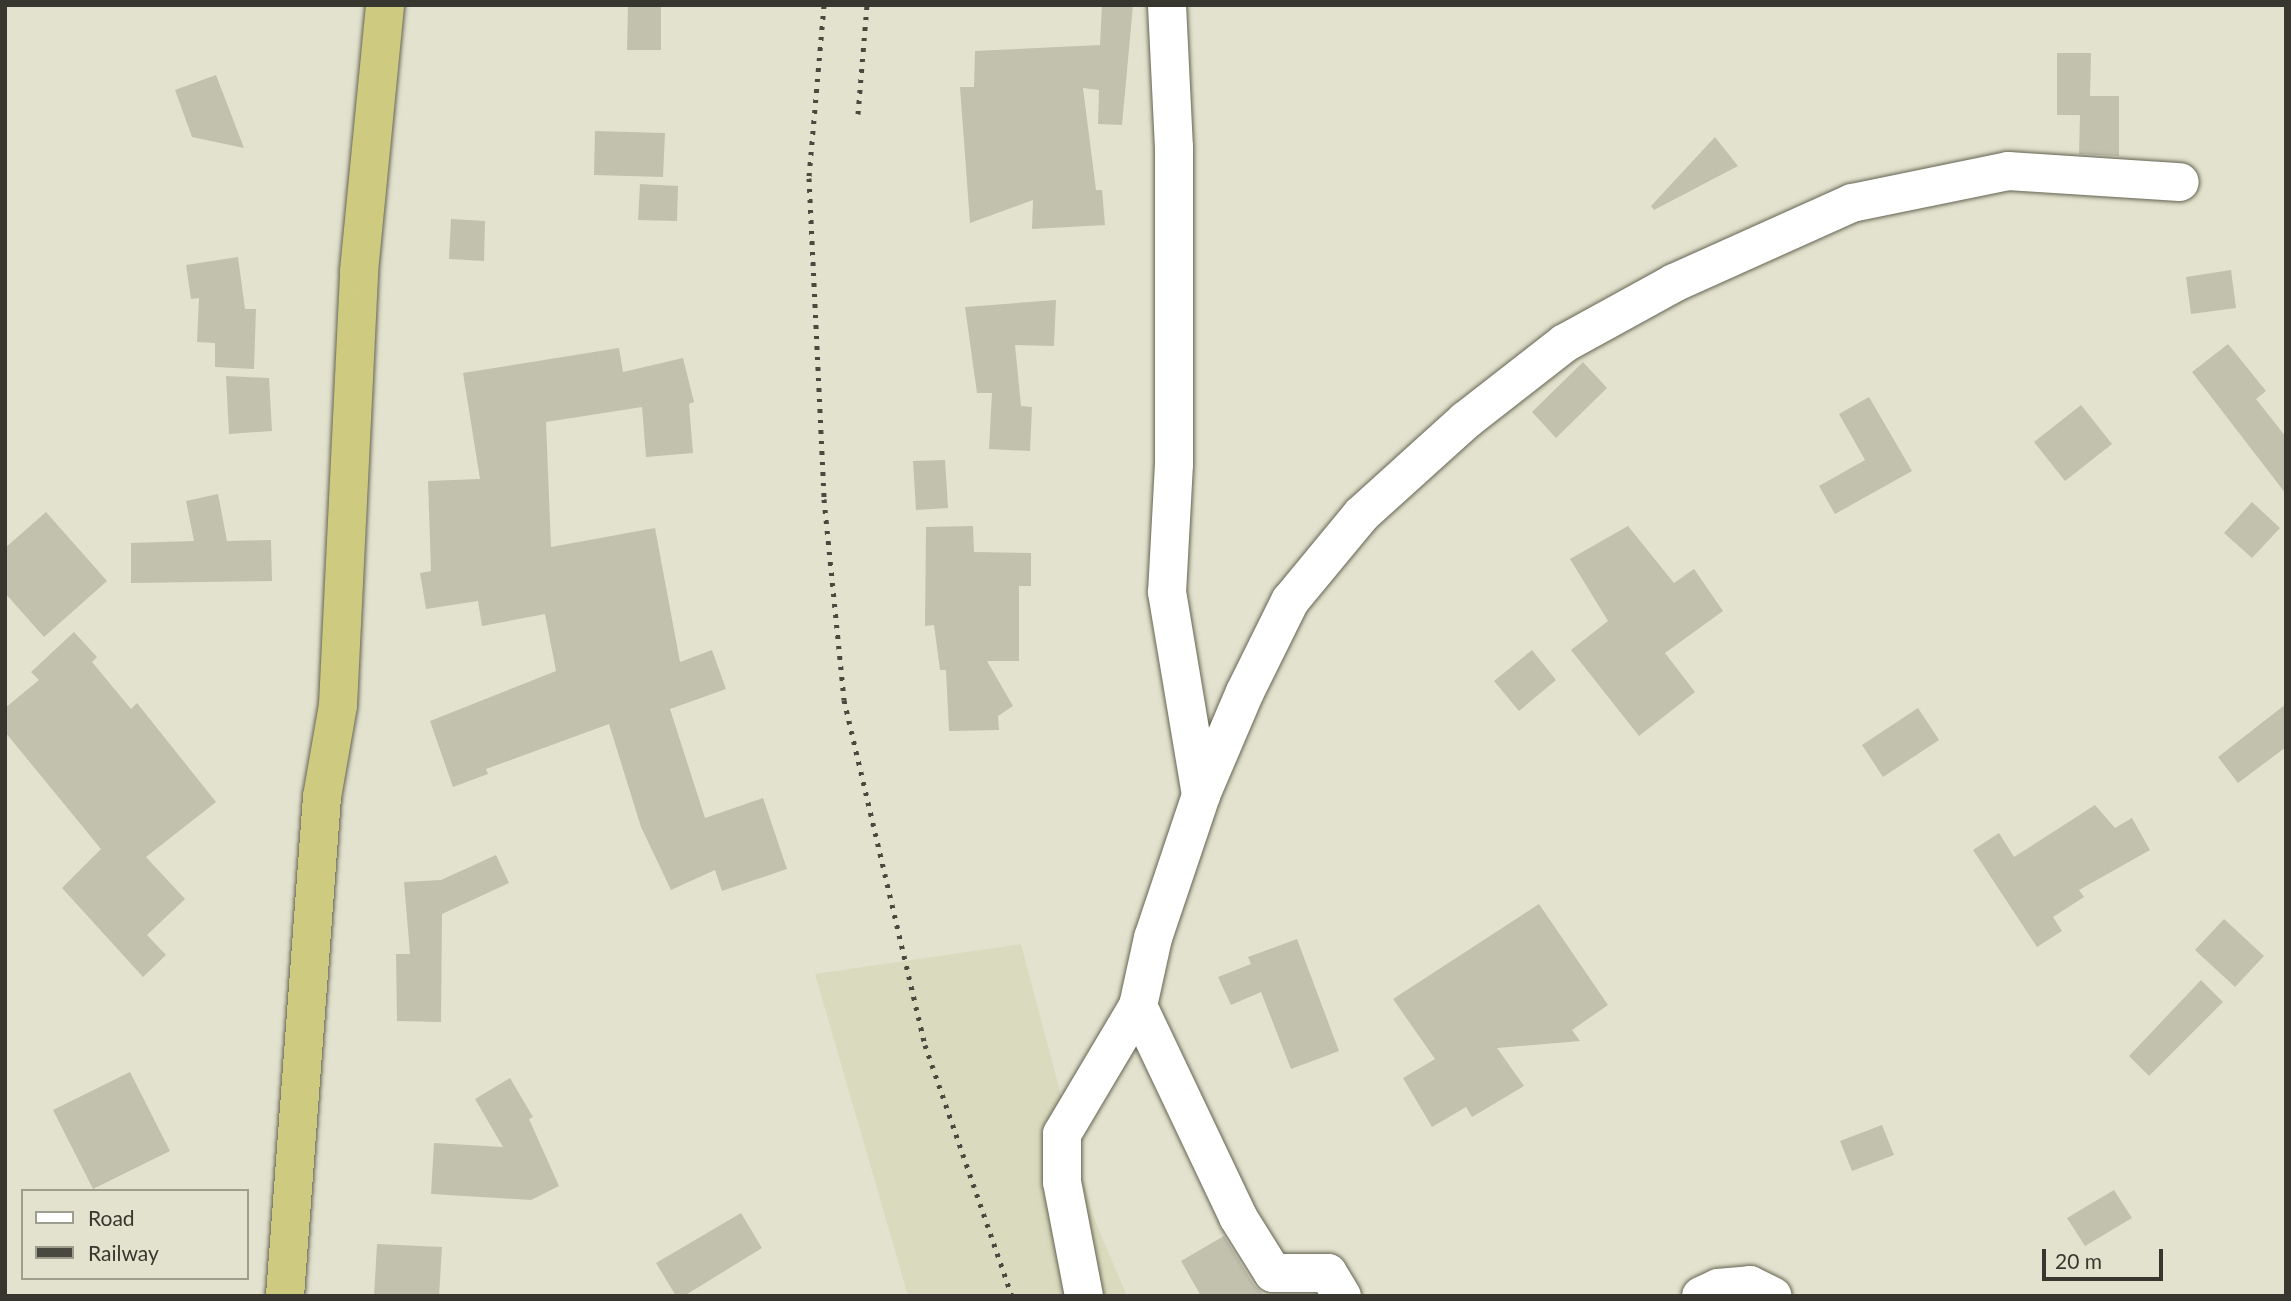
<!DOCTYPE html>
<html>
<head>
<meta charset="utf-8">
<style>
	body { margin:0 }
	#map { position:relative; width:2291px; height:1301px; overflow:hidden; background:#e3e2ce; font-family:Lato,sans-serif }
	div>[style] { position:absolute }
	.built>* { inset:0; background:#dadabe }
	.building>* { inset:0; background:#c2c1ae }
	.roads { filter:drop-shadow(0 0 2px #646453) drop-shadow(0 0 2px #646453) }
	.minor>* { height:38px; margin:-19px; padding:0 19px; transform-origin:19px; border-radius:19px; background:#fff }
	.highway>* { height:38px; margin:-19px; padding:0 19px; transform-origin:19px; border-radius:19px; background:#cecb80 }
	.rail>* { height:5px; margin-top:-2.5px; transform-origin:0; background:repeating-linear-gradient(90deg,#494940 0 3.5px,transparent 0 10.5px) }
	span { translate:-50% -50%; white-space:nowrap; text-align:center; line-height:1.15; -webkit-text-stroke:5px #e3e2ce; paint-order:stroke }
	.frame { position:absolute; inset:0; border:7px solid #37372f; pointer-events:none }
	.legend { position:absolute; left:21px; top:1189px; width:228px; height:91px; box-sizing:border-box; background:#e3e2ce; border:2px solid #9e9e8e; margin:0; padding:9px 12px; list-style:none; font-size:21px; color:#37372f }
	.legend li { display:flex; align-items:center; gap:14px; height:35px }
	.legend b { width:35px; border:2px solid #9e9e8e }
	.scale { position:absolute; left:2042px; top:1249px; width:121px; height:32px; box-sizing:border-box; border:4px solid #37372f; border-top:0; padding-left:9px; font-size:21px; line-height:24px; white-space:nowrap; color:#37372f; -webkit-text-stroke:5px #e3e2ce; paint-order:stroke }
</style>
</head>
<body>
<div id="map">
	<div class="built">
		<i style="clip-path:polygon(1021px 944px,1093px 1216px,1127px 1296px,908px 1296px,815px 974px)"></i>
	</div>
	<div class="building">
		<i style="clip-path:polygon(628px 5px,661px 5px,661px 50px,627px 50px)"></i>
		<i style="clip-path:polygon(1102px 5px,1133px 5px,1122px 125px,1098px 124px,1099px 90px,1083px 88px,1096px 190px,1102px 190px,1105px 225px,1032px 229px,1033px 200px,970px 223px,960px 87px,974px 87px,975px 51px,1100px 45px)"></i>
		<i style="clip-path:polygon(2057px 53px,2091px 53px,2090px 96px,2119px 96px,2119px 156px,2079px 154px,2080px 115px,2057px 115px)"></i>
		<i style="clip-path:polygon(216px 75px,244px 148px,192px 137px,175px 90px)"></i>
		<i style="clip-path:polygon(595px 131px,665px 133px,663px 177px,594px 175px)"></i>
		<i style="clip-path:polygon(1715px 137px,1738px 166px,1654px 210px,1651px 206px)"></i>
		<i style="clip-path:polygon(640px 184px,678px 186px,677px 221px,638px 220px)"></i>
		<i style="clip-path:polygon(451px 219px,485px 221px,484px 261px,449px 259px)"></i>
		<i style="clip-path:polygon(238px 257px,245px 309px,256px 309px,254px 369px,215px 367px,215px 343px,197px 342px,199px 298px,191px 299px,186px 265px)"></i>
		<i style="clip-path:polygon(2231px 270px,2236px 308px,2191px 314px,2186px 277px)"></i>
		<i style="clip-path:polygon(1056px 300px,1054px 346px,1015px 345px,1021px 406px,1032px 407px,1030px 451px,989px 449px,992px 393px,977px 393px,965px 307px)"></i>
		<i style="clip-path:polygon(2228px 344px,2266px 391px,2256px 399px,2286px 437px,2286px 494px,2192px 372px)"></i>
		<i style="clip-path:polygon(619px 348px,623px 372px,683px 358px,694px 402px,689px 404px,693px 453px,646px 457px,642px 407px,546px 422px,551px 547px,655px 528px,680px 662px,712px 650px,726px 689px,670px 709px,705px 818px,763px 798px,787px 869px,722px 891px,715px 870px,671px 890px,641px 827px,609px 724px,486px 769px,488px 774px,453px 787px,430px 721px,556px 671px,545px 614px,482px 626px,478px 601px,426px 609px,420px 573px,431px 571px,428px 481px,480px 479px,463px 373px)"></i>
		<i style="clip-path:polygon(1583px 362px,1607px 388px,1556px 438px,1532px 412px)"></i>
		<i style="clip-path:polygon(226px 376px,269px 378px,272px 431px,229px 434px)"></i>
		<i style="clip-path:polygon(1869px 397px,1912px 471px,1835px 514px,1819px 486px,1865px 460px,1839px 414px)"></i>
		<i style="clip-path:polygon(2081px 405px,2112px 444px,2065px 481px,2034px 442px)"></i>
		<i style="clip-path:polygon(945px 460px,948px 508px,916px 510px,913px 461px)"></i>
		<i style="clip-path:polygon(218px 494px,227px 541px,271px 540px,272px 581px,131px 583px,131px 543px,194px 541px,186px 501px)"></i>
		<i style="clip-path:polygon(2252px 502px,2280px 528px,2252px 558px,2224px 533px)"></i>
		<i style="clip-path:polygon(46px 512px,107px 581px,44px 637px,5px 593px,5px 548px)"></i>
		<i style="clip-path:polygon(973px 526px,974px 552px,1031px 553px,1031px 586px,1019px 586px,1019px 661px,987px 661px,1013px 706px,998px 716px,999px 730px,949px 731px,946px 670px,940px 670px,934px 625px,925px 626px,926px 527px)"></i>
		<i style="clip-path:polygon(1628px 526px,1674px 583px,1694px 569px,1723px 611px,1665px 653px,1695px 692px,1639px 736px,1571px 650px,1608px 621px,1570px 559px)"></i>
		<i style="clip-path:polygon(74px 632px,97px 657px,92px 662px,131px 709px,137px 703px,216px 802px,146px 857px,185px 899px,147px 935px,166px 955px,143px 977px,62px 888px,101px 849px,5px 732px,5px 708px,39px 680px,31px 672px)"></i>
		<i style="clip-path:polygon(1532px 650px,1556px 680px,1519px 711px,1494px 681px)"></i>
		<i style="clip-path:polygon(2286px 704px,2286px 747px,2238px 783px,2218px 757px)"></i>
		<i style="clip-path:polygon(1918px 708px,1939px 740px,1883px 777px,1862px 745px)"></i>
		<i style="clip-path:polygon(2095px 805px,2115px 828px,2132px 818px,2150px 850px,2079px 890px,2084px 897px,2053px 917px,2062px 931px,2037px 947px,1973px 850px,1999px 833px,2014px 857px)"></i>
		<i style="clip-path:polygon(496px 855px,509px 883px,442px 914px,441px 1022px,397px 1021px,396px 954px,410px 954px,404px 882px,441px 880px)"></i>
		<i style="clip-path:polygon(1539px 904px,1608px 1005px,1572px 1030px,1580px 1041px,1497px 1048px,1524px 1086px,1472px 1117px,1466px 1107px,1432px 1127px,1403px 1078px,1435px 1059px,1393px 999px)"></i>
		<i style="clip-path:polygon(2224px 919px,2264px 956px,2235px 987px,2195px 950px)"></i>
		<i style="clip-path:polygon(1297px 939px,1339px 1051px,1291px 1069px,1261px 992px,1231px 1005px,1218px 977px,1251px 964px,1248px 957px)"></i>
		<i style="clip-path:polygon(2201px 980px,2223px 1002px,2149px 1076px,2129px 1056px)"></i>
		<i style="clip-path:polygon(130px 1072px,170px 1151px,93px 1189px,53px 1110px)"></i>
		<i style="clip-path:polygon(510px 1078px,533px 1117px,529px 1119px,559px 1186px,531px 1200px,431px 1194px,434px 1143px,503px 1147px,475px 1099px)"></i>
		<i style="clip-path:polygon(1882px 1125px,1894px 1155px,1852px 1171px,1840px 1141px)"></i>
		<i style="clip-path:polygon(2114px 1190px,2132px 1218px,2085px 1246px,2067px 1218px)"></i>
		<i style="clip-path:polygon(741px 1213px,762px 1248px,684px 1296px,676px 1296px,656px 1263px)"></i>
		<i style="clip-path:polygon(1224px 1236px,1254px 1285px,1265px 1296px,1201px 1296px,1181px 1261px)"></i>
		<i style="clip-path:polygon(377px 1244px,442px 1247px,439px 1296px,374px 1296px)"></i>
	</div>
	<div class="roads">
		<div class="minor">
			<i style="left:1167px;top:5px;width:142px;rotate:87.2deg"></i>
			<i style="left:1174px;top:147px;width:317px;rotate:90deg"></i>
			<i style="left:1174px;top:464px;width:128px;rotate:93.1deg"></i>
			<i style="left:1167px;top:592px;width:206px;rotate:80.5deg"></i>
			<i style="left:1138px;top:1006px;width:233px;rotate:64.6deg"></i>
			<i style="left:1238px;top:1217px;width:66px;rotate:58deg"></i>
			<i style="left:1273px;top:1273px;width:55px"></i>
			<i style="left:1328px;top:1273px;width:27px;rotate:59deg"></i>
			<i style="left:1084px;top:1296px;width:116px;rotate:-100.9deg"></i>
			<i style="left:1062px;top:1182px;width:48px;rotate:-90deg"></i>
			<i style="left:1062px;top:1134px;width:149px;rotate:-59.3deg"></i>
			<i style="left:1138px;top:1006px;width:70px;rotate:-77.6deg"></i>
			<i style="left:1153px;top:938px;width:151px;rotate:-71.4deg"></i>
			<i style="left:1201px;top:795px;width:112px;rotate:-66.9deg"></i>
			<i style="left:1245px;top:692px;width:102px;rotate:-63.7deg"></i>
			<i style="left:1290px;top:601px;width:113px;rotate:-50.4deg"></i>
			<i style="left:1362px;top:514px;width:140px;rotate:-42.1deg"></i>
			<i style="left:1466px;top:420px;width:125px;rotate:-37.9deg"></i>
			<i style="left:1565px;top:343px;width:124px;rotate:-28.8deg"></i>
			<i style="left:1674px;top:283px;width:195px;rotate:-24.2deg"></i>
			<i style="left:1852px;top:203px;width:159px;rotate:-11.6deg"></i>
			<i style="left:2008px;top:171px;width:172px;rotate:3.7deg"></i>
			<i style="left:1701px;top:1296px;width:19px;rotate:-25deg"></i>
			<i style="left:1718px;top:1288px;width:32px;rotate:-5deg"></i>
			<i style="left:1750px;top:1285px;width:25px;rotate:26deg"></i>
		</div>
		<div class="highway">
			<i style="left:285px;top:1296px;width:500px;rotate:-85.76deg"></i>
			<i style="left:322px;top:797px;width:93px;rotate:-80.1deg"></i>
			<i style="left:338px;top:705px;width:435px;rotate:-87.2deg"></i>
			<i style="left:359px;top:271px;width:267px;rotate:-84.4deg"></i>
		</div>
	</div>
	<div class="rail">
		<i style="left:824px;top:5px;width:174px;rotate:95deg"></i>
		<i style="left:809px;top:178px;width:321px;rotate:87.3deg"></i>
		<i style="left:824px;top:499px;width:202px;rotate:84.3deg"></i>
		<i style="left:844px;top:700px;width:354px;rotate:76.8deg"></i>
		<i style="left:925px;top:1045px;width:266px;rotate:70.9deg"></i>
		<i style="left:858px;top:114px;width:109px;rotate:-85.3deg"></i>
	</div>
	<div class="frame"></div>
	<ul class="legend">
	<li><b style="height:9px;background:#fff"></b>Road</li>
	<li><b style="height:9px;background:#494940"></b>Railway</li>
	</ul>
	<div class="scale">20 m</div>
</div>
</body>
</html>
